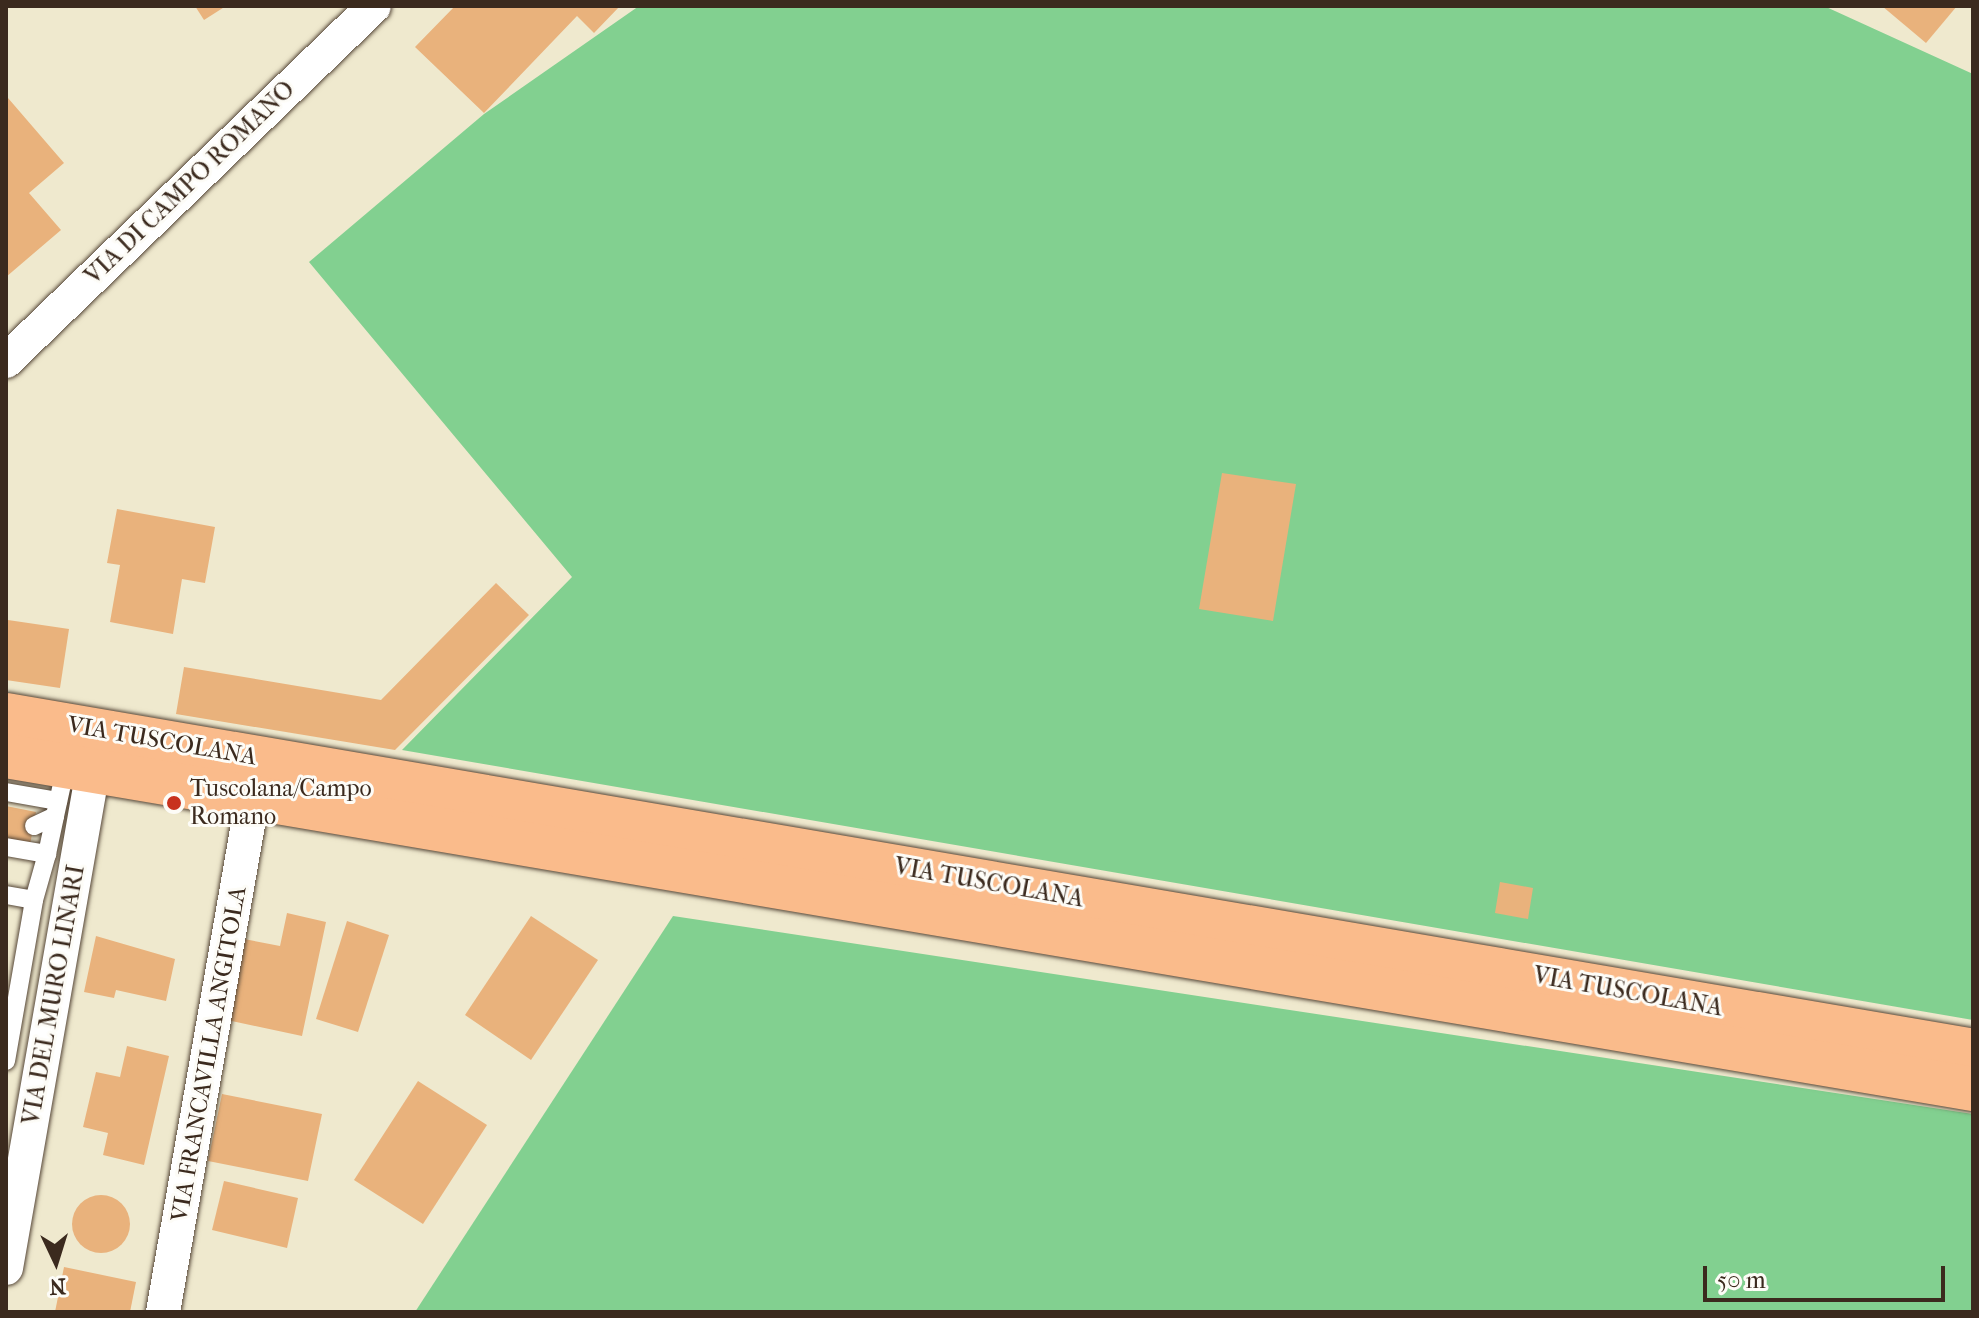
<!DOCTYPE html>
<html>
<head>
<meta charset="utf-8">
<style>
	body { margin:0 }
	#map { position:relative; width:1979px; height:1318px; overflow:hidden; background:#efe9ce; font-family:"IM FELL French Canon",serif }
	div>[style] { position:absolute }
	.green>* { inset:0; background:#82d090 }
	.building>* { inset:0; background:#e9b27c }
	.round { border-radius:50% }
	.roads { filter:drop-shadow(0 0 2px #564738) drop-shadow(0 0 2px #564738) }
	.lane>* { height:18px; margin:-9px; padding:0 9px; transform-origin:9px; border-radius:9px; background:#fff }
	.street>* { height:34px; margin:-17px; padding:0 17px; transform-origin:17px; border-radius:17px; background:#fff }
	.primary>* { height:44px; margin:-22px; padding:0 22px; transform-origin:22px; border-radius:22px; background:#fabb8b }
	.dots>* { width:22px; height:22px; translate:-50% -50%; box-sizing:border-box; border:4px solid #fdfcf7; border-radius:50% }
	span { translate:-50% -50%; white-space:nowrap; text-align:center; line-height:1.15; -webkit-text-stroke:6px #fdfcf7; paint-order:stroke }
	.street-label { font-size:24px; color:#3b2a1e }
	.poi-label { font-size:24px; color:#3b2a1e }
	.left { translate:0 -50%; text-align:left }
	.frame { position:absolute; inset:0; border:8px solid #3b2a1e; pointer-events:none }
	.north { position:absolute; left:16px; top:1222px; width:80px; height:80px; -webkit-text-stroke:6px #fdfcf7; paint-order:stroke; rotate:176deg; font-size:22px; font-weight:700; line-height:32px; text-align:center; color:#3b2a1e }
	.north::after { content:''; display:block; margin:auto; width:28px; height:36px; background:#3b2a1e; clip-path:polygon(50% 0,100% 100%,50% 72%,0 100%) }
	.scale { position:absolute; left:1703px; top:1266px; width:242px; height:36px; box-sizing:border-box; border:4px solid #3b2a1e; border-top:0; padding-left:10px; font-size:24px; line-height:28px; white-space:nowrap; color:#3b2a1e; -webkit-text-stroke:6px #fdfcf7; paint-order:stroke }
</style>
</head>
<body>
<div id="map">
	<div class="green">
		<i style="clip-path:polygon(639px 6px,1824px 6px,1973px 74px,1973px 1020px,402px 750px,572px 577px,309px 262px,484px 114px)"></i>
		<i style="clip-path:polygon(673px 916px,1973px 1114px,1973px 1312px,415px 1312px)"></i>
	</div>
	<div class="building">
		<i style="clip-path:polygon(195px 6px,226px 6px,204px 20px)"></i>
		<i style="clip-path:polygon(455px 6px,620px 6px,594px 33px,577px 16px,484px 113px,415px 47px)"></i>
		<i style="clip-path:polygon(1882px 6px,1957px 6px,1926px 43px)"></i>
		<i style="clip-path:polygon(8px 98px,64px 163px,29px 193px,61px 230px,6px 277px)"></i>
		<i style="clip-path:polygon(1222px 473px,1296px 484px,1273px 621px,1199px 609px)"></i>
		<i style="clip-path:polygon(117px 509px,215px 527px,205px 583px,182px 579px,173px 634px,110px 622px,120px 565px,107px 563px)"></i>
		<i style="clip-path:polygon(496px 583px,529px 615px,395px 750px,176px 714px,184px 667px,381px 700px)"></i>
		<i style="clip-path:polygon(8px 620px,69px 629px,60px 688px,6px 680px)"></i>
		<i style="clip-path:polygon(6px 806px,36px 812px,30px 845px,6px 840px)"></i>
		<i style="clip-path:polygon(1500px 882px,1533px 888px,1528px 919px,1495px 913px)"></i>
		<i style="clip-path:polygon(287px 913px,326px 922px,302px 1036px,227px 1020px,244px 939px,280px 946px)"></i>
		<i style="clip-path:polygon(531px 916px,598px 960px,531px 1060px,465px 1015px)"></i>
		<i style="clip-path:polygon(347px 921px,389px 935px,358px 1032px,316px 1019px)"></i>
		<i style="clip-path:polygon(96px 936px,175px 959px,166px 1001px,116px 990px,114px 998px,84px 992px)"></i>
		<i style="clip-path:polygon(127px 1046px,169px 1056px,144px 1165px,103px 1155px,108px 1133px,83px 1127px,96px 1072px,120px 1077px)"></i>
		<i style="clip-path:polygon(418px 1081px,487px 1125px,423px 1224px,354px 1180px)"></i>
		<i style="clip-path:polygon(222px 1094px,322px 1114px,308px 1181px,208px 1161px)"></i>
		<i style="clip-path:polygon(224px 1181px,298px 1198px,287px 1248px,212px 1230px)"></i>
		<i class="round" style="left:72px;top:1195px;width:58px;height:58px"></i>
		<i style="clip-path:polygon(64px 1267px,136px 1282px,130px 1312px,55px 1312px)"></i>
	</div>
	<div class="roads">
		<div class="lane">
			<i style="left:6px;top:792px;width:53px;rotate:9.8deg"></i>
			<i style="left:34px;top:826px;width:23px;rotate:-25deg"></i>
			<i style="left:55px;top:816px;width:51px;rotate:-77.6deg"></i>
			<i style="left:6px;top:847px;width:42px;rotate:9.7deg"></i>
			<i style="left:47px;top:854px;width:39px;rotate:-78deg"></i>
			<i style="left:6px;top:895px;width:28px;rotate:10deg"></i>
			<i style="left:34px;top:900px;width:48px;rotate:-74.2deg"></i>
			<i style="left:6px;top:1061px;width:163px;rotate:-80.1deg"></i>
		</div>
		<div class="street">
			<i style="left:6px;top:361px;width:511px;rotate:-43.97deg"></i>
			<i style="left:6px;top:1268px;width:506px;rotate:-80.09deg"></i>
			<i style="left:163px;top:1312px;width:524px;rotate:-80.11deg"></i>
		</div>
		<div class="primary">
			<i style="left:6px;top:715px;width:1995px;rotate:9.69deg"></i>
			<i style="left:6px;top:756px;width:1995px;rotate:9.61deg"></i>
		</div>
	</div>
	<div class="dots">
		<i style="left:174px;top:803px;background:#c8321e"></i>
	</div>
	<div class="street-label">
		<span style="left:190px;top:183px;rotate:-44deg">VIA DI CAMPO ROMANO</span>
		<span style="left:162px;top:741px;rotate:10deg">VIA TUSCOLANA</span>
		<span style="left:989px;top:883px;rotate:10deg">VIA TUSCOLANA</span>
		<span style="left:1628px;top:992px;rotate:10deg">VIA TUSCOLANA</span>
		<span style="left:54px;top:995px;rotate:-80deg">VIA DEL MURO LINARI</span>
		<span style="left:209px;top:1054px;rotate:-80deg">VIA FRANCAVILLA ANGITOLA</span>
	</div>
	<div class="poi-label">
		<span class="left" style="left:190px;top:803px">Tuscolana/Campo<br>Romano</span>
	</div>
	<div class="frame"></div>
	<div class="north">N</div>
	<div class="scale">50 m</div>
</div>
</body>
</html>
